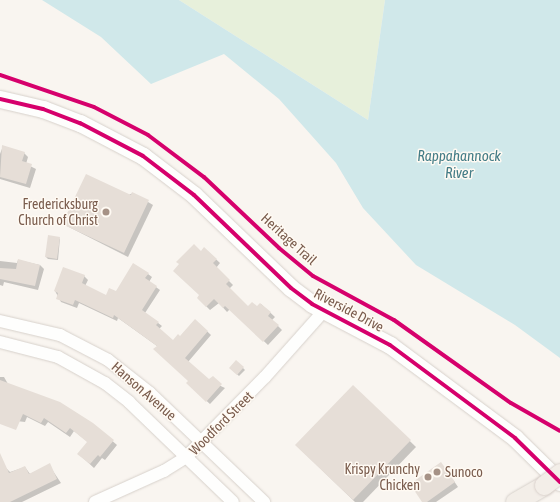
<!DOCTYPE html>
<html>
<head>
<meta charset="utf-8">
<style>
	body { margin:0 }
	#map { position:relative; width:560px; height:502px; overflow:hidden; background:#f9f5f0; font-family:"Asap Condensed",sans-serif }
	div>[style] { position:absolute }
	.green>* { inset:0; background:#e7f0db }
	.water>* { inset:0; background:#d0e8ea }
	.shadow>* { inset:0; background:#0003 }
	.building>* { inset:0; background:#e6ded7 }
	.roads { filter:drop-shadow(0 0 1px #d7d1cb) drop-shadow(0 0 1px #d7d1cb) }
	.street>* { height:12px; margin:-6px; padding:0 6px; transform-origin:6px; border-radius:6px; background:#fefefd }
	.secondary>* { height:17px; margin:-8.5px; padding:0 8.5px; transform-origin:8.5px; border-radius:8.5px; background:#fefefd }
	.primary>* { height:19px; margin:-9.5px; padding:0 9.5px; transform-origin:9.5px; border-radius:9.5px; background:#f3eee8 }
	.bridges { filter:drop-shadow(0 0 1px #dad1cc) drop-shadow(0 0 1px #dad1cc) }
	.primary-bridge>* { height:19px; margin:-9.5px; padding:0 9.5px; transform-origin:9.5px; border-radius:9.5px; background:#f3eee8 }
	.cycleway>* { height:4px; margin:-2px; padding:0 2px; transform-origin:2px; border-radius:2px; background:#d6006c }
	.dots>* { width:11px; height:11px; translate:-50% -50%; box-sizing:border-box; border:2px solid #fffaf3; border-radius:50% }
	span { translate:-50% -50%; white-space:nowrap; text-align:center; line-height:1.15; -webkit-text-stroke:3px #fffaf3; paint-order:stroke }
	.poi-label { font-size:14px; color:#7a5c4d }
	.right { translate:-100% -50%; text-align:right }
	.left { translate:0 -50%; text-align:left }
	.street-label { font-size:14px; color:#7a5c4d }
	.water-label { font-size:15px; color:#437c86; font-style:italic }
</style>
</head>
<body>
<div id="map">
	<div class="green">
		<i style="clip-path:polygon(179px 0,385px 0,368px 120px)"></i>
	</div>
	<div class="water">
		<i style="clip-path:polygon(42px 0,179px 0,368px 120px,385px 0,560px 0,560px 358px,515px 325px,416px 265px,363px 208px,336px 163px,279px 99px,224px 54px,151px 84px,101px 37px)"></i>
	</div>
	<div class="shadow">
		<i style="clip-path:polygon(3px 146px,24px 153px,28px 157px,26px 164px,36px 169px,30px 188px,0 179px,0 154px)"></i>
		<i style="clip-path:polygon(133px 193px,153px 205px,128px 257px,63px 224px)"></i>
		<i style="clip-path:polygon(60px 238px,58px 260px,48px 259px,46px 257px)"></i>
		<i style="clip-path:polygon(204px 248px,220px 263px,216px 268px,233px 285px,229px 289px,248px 308px,257px 308px,261px 304px,275px 317px,272px 320px,282px 330px,268px 345px,230px 309px,227px 312px,219px 303px,210px 310px,198px 298px,200px 295px,201px 252px)"></i>
		<i style="clip-path:polygon(18px 260px,40px 265px,44px 269px,38px 290px,4px 282px,3px 286px,0 285px,0 261px,17px 263px)"></i>
		<i style="clip-path:polygon(148px 274px,152px 277px,149px 282px,160px 290px,145px 313px,162px 326px,159px 329px,173px 341px,180px 337px,195px 320px,211px 335px,188px 362px,210px 381px,225px 388px,210px 404px,187px 383px,189px 381px,157px 346px,118px 318px,117px 321px,79px 303px,77px 308px,61px 302px,55px 291px,84px 276px,88px 280px,85px 286px,107px 296px)"></i>
		<i style="clip-path:polygon(236px 361px,245px 370px,239px 376px,230px 368px)"></i>
		<i style="clip-path:polygon(0 377px,4px 377px,8px 384px,93px 424px,117px 445px,105px 460px,102px 458px,94px 468px,83px 458px,88px 442px,74px 431px,70px 437px,48px 422px,45px 426px,27px 417px,25px 422px,0 419px)"></i>
		<i style="clip-path:polygon(353px 386px,416px 447px,363px 502px,355px 502px,296px 445px)"></i>
		<i style="clip-path:polygon(49px 465px,61px 483px,22px 502px,0 502px,0 471px,6px 468px,10px 472px,25px 467px,30px 474px)"></i>
		<i style="clip-path:polygon(445px 468px,458px 487px,436px 502px,424px 502px)"></i>
	</div>
	<div class="building">
		<i style="clip-path:polygon(2px 145px,25px 152px,22px 161px,32px 164px,26px 184px,0 177px)"></i>
		<i style="clip-path:polygon(86px 174px,131px 195px,132px 192px,149px 200px,124px 253px,62px 224px)"></i>
		<i style="clip-path:polygon(48px 235px,60px 237px,57px 259px,45px 257px)"></i>
		<i style="clip-path:polygon(194px 244px,201px 251px,204px 247px,217px 259px,213px 263px,230px 280px,226px 284px,248px 306px,252px 302px,257px 306px,260px 303px,271px 312px,268px 316px,279px 325px,263px 342px,225px 306px,223px 308px,214px 299px,206px 307px,197px 298px,199px 295px,173px 271px,179px 264px,176px 262px)"></i>
		<i style="clip-path:polygon(18px 259px,40px 265px,35px 286px,0 279px,0 268px,16px 269px)"></i>
		<i style="clip-path:polygon(133px 263px,149px 273px,145px 278px,157px 286px,142px 310px,159px 322px,156px 325px,173px 340px,178px 334px,180px 336px,195px 319px,208px 331px,185px 358px,209px 379px,213px 376px,222px 384px,206px 402px,186px 383px,188px 381px,153px 349px,157px 346px,114px 315px,113px 318px,75px 300px,73px 305px,56px 299px,58px 293px,54px 291px,63px 267px,85px 275px,82px 283px,106px 295px,109px 288px,116px 291px)"></i>
		<i style="clip-path:polygon(236px 360px,244px 367px,237px 375px,229px 368px)"></i>
		<i style="clip-path:polygon(0 380px,60px 402px,93px 423px,114px 440px,100px 457px,98px 455px,90px 464px,77px 454px,87px 442px,70px 428px,66px 433px,44px 418px,41px 423px,23px 414px,16px 430px,0 424px)"></i>
		<i style="clip-path:polygon(353px 385px,411px 440px,353px 500px,295px 445px)"></i>
		<i style="clip-path:polygon(0 453px,9px 473px,25px 466px,29px 474px,50px 463px,57px 479px,10px 502px,0 502px)"></i>
		<i style="clip-path:polygon(441px 462px,455px 482px,427px 502px,422px 502px,410px 484px)"></i>
	</div>
	<div class="roads">
		<div class="street">
			<i style="left:0;top:321px;width:62px;rotate:13.1deg"></i>
			<i style="left:60px;top:335px;width:54px;rotate:27.5deg"></i>
			<i style="left:108px;top:360px;width:53px;rotate:38.2deg"></i>
			<i style="left:150px;top:393px;width:158px;rotate:43.7deg"></i>
			<i style="left:0;top:342px;width:60px;rotate:14.5deg"></i>
			<i style="left:58px;top:357px;width:54px;rotate:29deg"></i>
			<i style="left:105px;top:383px;width:31px;rotate:38deg"></i>
			<i style="left:129px;top:402px;width:144px;rotate:43.9deg"></i>
			<i style="left:95px;top:502px;width:76px;rotate:-24.2deg"></i>
			<i style="left:164px;top:471px;width:26px;rotate:-32deg"></i>
			<i style="left:186px;top:457px;width:112px;rotate:-45.4deg"></i>
			<i style="left:265px;top:377px;width:87px;rotate:-48.3deg"></i>
		</div>
		<div class="secondary">
			<i style="left:0;top:99px;width:44px;rotate:13.1deg"></i>
			<i style="left:43px;top:109px;width:40px;rotate:21deg"></i>
			<i style="left:80px;top:123px;width:71px;rotate:27.6deg"></i>
			<i style="left:143px;top:156px;width:64px;rotate:37.4deg"></i>
			<i style="left:194px;top:195px;width:134px;rotate:43.8deg"></i>
			<i style="left:291px;top:288px;width:26px;rotate:37deg"></i>
			<i style="left:312px;top:304px;width:88px;rotate:27.7deg"></i>
			<i style="left:390px;top:345px;width:156px;rotate:36.6deg"></i>
			<i style="left:515px;top:438px;width:63px;rotate:44.4deg"></i>
		</div>
		<div class="primary">
			<i style="left:515px;top:502px;width:34px;rotate:-30deg"></i>
		</div>
	</div>
	<div class="bridges">
		<div class="primary-bridge">
			<i style="left:544px;top:485px;width:20px;rotate:-37deg"></i>
		</div>
	</div>
	<div class="cycleway">
		<i style="left:0;top:75px;width:99px;rotate:18.8deg"></i>
		<i style="left:94px;top:107px;width:61px;rotate:27.4deg"></i>
		<i style="left:148px;top:135px;width:70px;rotate:36.9deg"></i>
		<i style="left:204px;top:177px;width:103px;rotate:43.4deg"></i>
		<i style="left:279px;top:248px;width:44px;rotate:39.5deg"></i>
		<i style="left:313px;top:276px;width:92px;rotate:28.5deg"></i>
		<i style="left:394px;top:320px;width:143px;rotate:35.4deg"></i>
		<i style="left:511px;top:403px;width:56px;rotate:29.7deg"></i>
		<i style="left:0;top:99px;width:44px;rotate:13.1deg"></i>
		<i style="left:43px;top:109px;width:40px;rotate:21deg"></i>
		<i style="left:80px;top:123px;width:71px;rotate:27.6deg"></i>
		<i style="left:143px;top:156px;width:64px;rotate:37.4deg"></i>
		<i style="left:194px;top:195px;width:134px;rotate:43.8deg"></i>
		<i style="left:291px;top:288px;width:26px;rotate:37deg"></i>
		<i style="left:312px;top:304px;width:88px;rotate:27.7deg"></i>
		<i style="left:390px;top:345px;width:156px;rotate:36.6deg"></i>
		<i style="left:515px;top:438px;width:63px;rotate:44.4deg"></i>
	</div>
	<div class="dots">
		<i style="left:106px;top:212px;background:#a69286"></i>
		<i style="left:437px;top:472px;background:#a69286"></i>
		<i style="left:428px;top:477px;background:#a69286"></i>
	</div>
	<div class="poi-label">
		<span class="right" style="left:98px;top:212px">Fredericksburg<br>Church of Christ</span>
		<span class="right" style="left:420px;top:477px">Krispy Krunchy<br>Chicken</span>
		<span class="left" style="left:445px;top:472px">Sunoco</span>
	</div>
	<div class="street-label">
		<span style="left:289px;top:239px;rotate:42deg">Heritage Trail</span>
		<span style="left:349px;top:310px;rotate:28deg">Riverside Drive</span>
		<span style="left:144px;top:391px;rotate:41deg">Hanson Avenue</span>
		<span style="left:221px;top:423px;rotate:-45deg">Woodford Street</span>
	</div>
	<div class="water-label">
		<span style="left:459px;top:164px">Rappahannock<br>River</span>
	</div>
</div>
</body>
</html>
